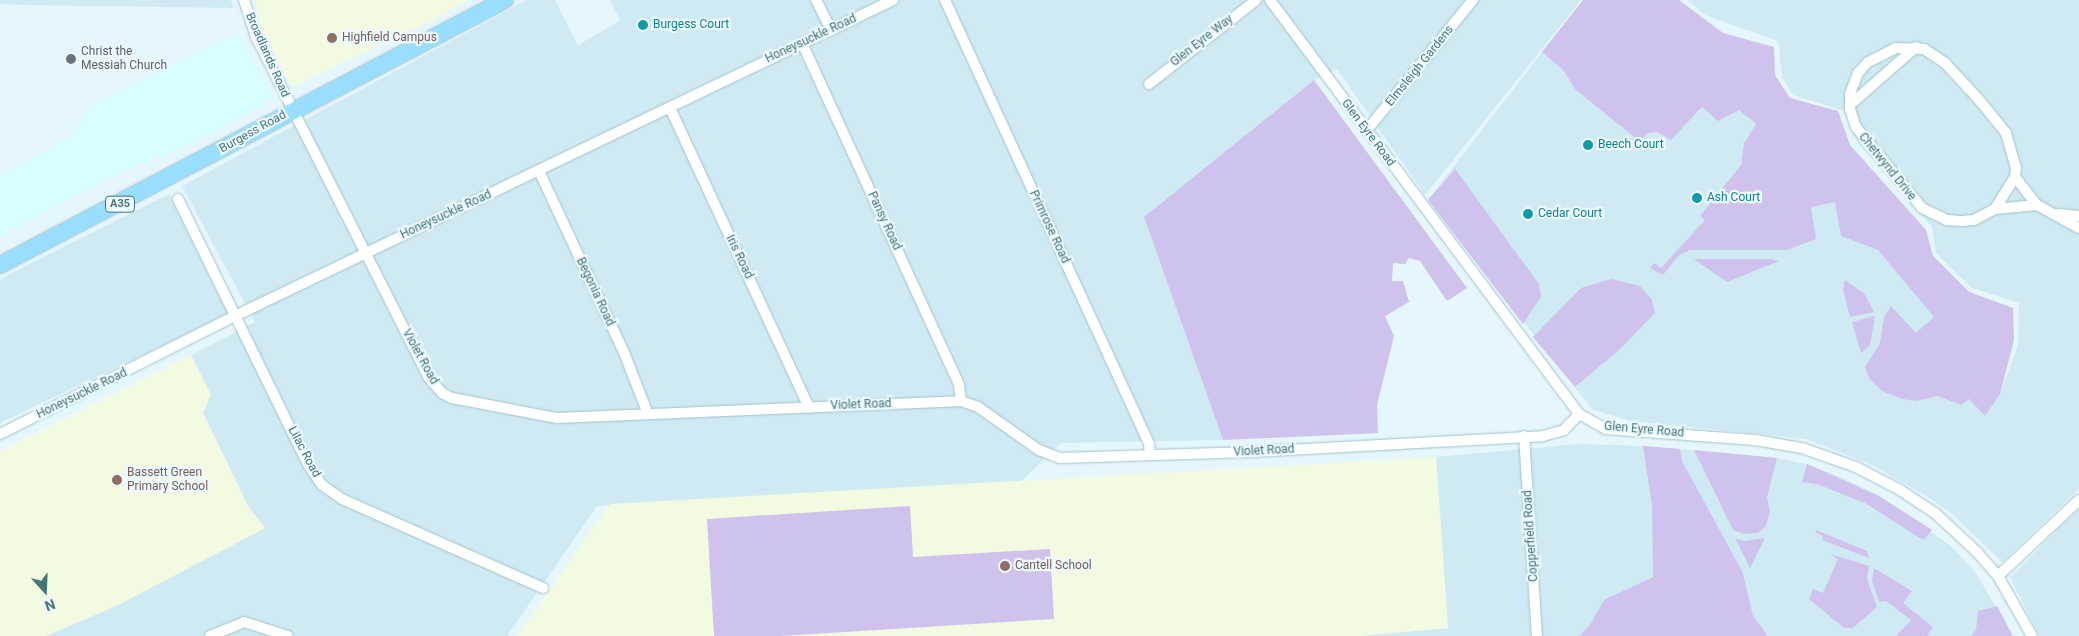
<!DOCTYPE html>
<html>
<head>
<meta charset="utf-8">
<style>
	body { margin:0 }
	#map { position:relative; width:2079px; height:636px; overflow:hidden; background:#e5f6fd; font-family:Roboto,sans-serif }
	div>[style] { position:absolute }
	.residential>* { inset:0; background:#d0eaf3 }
	.commercial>* { inset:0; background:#d8fefe }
	.education>* { inset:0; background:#f2fae1 }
	.green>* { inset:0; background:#cfc2ec }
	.roads { filter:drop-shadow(0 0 1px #a2c3c9) drop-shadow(0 0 1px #a2c3c9) }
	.minor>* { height:10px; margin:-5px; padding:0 5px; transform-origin:5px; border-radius:5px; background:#fff }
	.primary>* { height:16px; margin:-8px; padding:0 8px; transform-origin:8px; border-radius:8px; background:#9adeff }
	.dots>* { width:14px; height:14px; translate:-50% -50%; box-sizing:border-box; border:2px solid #ecf9ff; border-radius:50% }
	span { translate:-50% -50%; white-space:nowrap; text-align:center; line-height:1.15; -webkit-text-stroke:4.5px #ecf9ff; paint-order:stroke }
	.shield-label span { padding:1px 4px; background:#ecf9ff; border:1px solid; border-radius:4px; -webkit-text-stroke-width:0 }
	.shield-label { font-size:11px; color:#487578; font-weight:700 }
	.culture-label { font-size:12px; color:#0d838f }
	.left { translate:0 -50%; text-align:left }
	.education-label { font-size:12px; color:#785e54 }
	.street-label { font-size:12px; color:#487578 }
	.worship-label { font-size:12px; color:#5b616d }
	.north { position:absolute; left:20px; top:566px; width:50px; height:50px; -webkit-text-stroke:4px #ecf9ff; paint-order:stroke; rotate:160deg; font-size:14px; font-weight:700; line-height:20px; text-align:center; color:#487578 }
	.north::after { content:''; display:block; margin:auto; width:18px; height:22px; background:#487578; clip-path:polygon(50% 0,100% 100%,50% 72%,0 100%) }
</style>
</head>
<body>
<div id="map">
	<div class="residential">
		<i style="clip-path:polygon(0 0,231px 0,233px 8px,22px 5px,0 4px)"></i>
		<i style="clip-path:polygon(527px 0,555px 0,578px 45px,620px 21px,610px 0,1581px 0,1425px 195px,1337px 69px,1314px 80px,1144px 217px,1223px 440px,1061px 443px,1021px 481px,597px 506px,507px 636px,46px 636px,118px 605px,265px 528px,249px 508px,203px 413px,210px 395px,191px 355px,255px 322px,182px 186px)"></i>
		<i style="clip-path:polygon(1687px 0,2079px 0,2079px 489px,2002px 562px,1952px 514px,1928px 497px,1872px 465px,1806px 439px,1631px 421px,1593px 410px,1428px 200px,1542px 52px,1563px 70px,1575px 89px,1648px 133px,1658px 132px,1671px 140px,1702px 107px,1739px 110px,1756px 124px,1744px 143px,1736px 196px,1824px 186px,1923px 271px,1961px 404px,1969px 399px,2000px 394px,2018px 345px,2019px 303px,1972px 288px,1936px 253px,1932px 227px,1857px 142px,1844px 111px,1793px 95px,1782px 77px,1778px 41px,1705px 15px)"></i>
		<i style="clip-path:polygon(169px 194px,228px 314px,0 423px,0 279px)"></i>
		<i style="clip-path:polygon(1578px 444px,1643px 446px,1777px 458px,1807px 464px,1843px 478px,1879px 496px,1951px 546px,1976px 573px,2013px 636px,1359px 636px,1448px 628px,1436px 457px)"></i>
		<i style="clip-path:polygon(2079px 509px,2079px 636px,2039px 636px,2010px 577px)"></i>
	</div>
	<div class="commercial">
		<i style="clip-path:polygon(238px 33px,274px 98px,194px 142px,116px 175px,0 236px,0 176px,71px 136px,91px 105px)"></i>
	</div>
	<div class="education">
		<i style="clip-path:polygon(255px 0,469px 0,440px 17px,291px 87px,261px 27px)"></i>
		<i style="clip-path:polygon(191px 355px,211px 395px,203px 413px,249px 508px,265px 528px,118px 605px,46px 636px,0 636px,0 451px)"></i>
		<i style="clip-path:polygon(1436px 457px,1448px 628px,1359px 636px,517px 636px,610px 504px)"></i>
	</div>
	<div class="green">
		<i style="clip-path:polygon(1583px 0,1679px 0,1723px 33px,1774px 47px,1775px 75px,1790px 98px,1838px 111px,1850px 145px,1926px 230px,1933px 256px,1969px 292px,2013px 308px,2014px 340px,2000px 394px,1985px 416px,1969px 399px,1961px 405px,1938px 396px,1916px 401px,1902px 399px,1882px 391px,1869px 378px,1865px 367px,1880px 343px,1884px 317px,1891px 306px,1916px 333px,1934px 317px,1878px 250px,1841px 236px,1835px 202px,1811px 207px,1816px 239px,1787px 250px,1690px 250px,1679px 255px,1663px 275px,1650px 268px,1654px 263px,1661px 268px,1705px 220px,1700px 216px,1741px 165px,1744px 143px,1756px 124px,1739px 110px,1718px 121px,1702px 107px,1671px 140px,1657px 132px,1648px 133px,1639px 141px,1575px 89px,1563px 70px,1542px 52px)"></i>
		<i style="clip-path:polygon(1314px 80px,1467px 288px,1447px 301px,1420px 261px,1409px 258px,1405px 264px,1393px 263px,1392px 281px,1403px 281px,1409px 302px,1385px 316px,1394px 336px,1377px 405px,1378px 433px,1223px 440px,1144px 217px)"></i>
		<i style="clip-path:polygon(1455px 169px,1539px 284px,1541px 297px,1523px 324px,1428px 200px)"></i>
		<i style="clip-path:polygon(1694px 259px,1770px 259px,1779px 261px,1727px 282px)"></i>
		<i style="clip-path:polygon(1611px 279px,1640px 286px,1652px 300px,1655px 313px,1620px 349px,1575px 387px,1533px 337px,1581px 288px)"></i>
		<i style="clip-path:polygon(1845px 280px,1864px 293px,1874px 312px,1850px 317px,1843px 290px)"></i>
		<i style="clip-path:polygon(1875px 316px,1870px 345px,1861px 353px,1852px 322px)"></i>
		<i style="clip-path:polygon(1643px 446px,1680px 449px,1682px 461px,1743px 573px,1753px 616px,1768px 636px,1579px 636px,1590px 625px,1604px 600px,1653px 577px,1652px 505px)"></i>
		<i style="clip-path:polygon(1694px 450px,1777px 458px,1767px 497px,1770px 511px,1766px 526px,1758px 533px,1744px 534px,1733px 530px)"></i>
		<i style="clip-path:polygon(1807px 464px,1879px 496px,1932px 530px,1923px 540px,1865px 503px,1817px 484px,1802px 482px)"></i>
		<i style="clip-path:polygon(910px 506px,913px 557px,1050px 549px,1054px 619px,781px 636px,714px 636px,707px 519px)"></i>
		<i style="clip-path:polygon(1816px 530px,1867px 551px,1869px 558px,1822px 540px,1823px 536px,1815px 532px)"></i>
		<i style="clip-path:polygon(1735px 538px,1744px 541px,1765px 538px,1750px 568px)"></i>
		<i style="clip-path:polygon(1830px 554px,1869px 566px,1867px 579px,1877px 607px,1853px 628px,1844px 628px,1809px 599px,1813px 589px,1823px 593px,1838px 559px)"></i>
		<i style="clip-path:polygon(1874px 568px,1912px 591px,1903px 603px,1933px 627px,1927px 636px,1896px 636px,1911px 620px,1886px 601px,1879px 602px,1872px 581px)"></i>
		<i style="clip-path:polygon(1997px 606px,2013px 636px,1971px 636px,1976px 630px,1978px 611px)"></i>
	</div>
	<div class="roads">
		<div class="minor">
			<i style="left:244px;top:0;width:39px;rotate:72deg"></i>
			<i style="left:256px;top:37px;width:382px;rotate:63.1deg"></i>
			<i style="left:429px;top:378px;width:20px;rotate:49deg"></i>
			<i style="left:442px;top:393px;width:11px;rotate:27deg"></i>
			<i style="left:452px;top:398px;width:107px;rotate:10.8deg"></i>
			<i style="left:557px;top:418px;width:404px;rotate:-2.4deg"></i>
			<i style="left:961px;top:401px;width:18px;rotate:19deg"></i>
			<i style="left:978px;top:407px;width:75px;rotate:35.2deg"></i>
			<i style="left:1039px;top:450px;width:22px;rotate:21deg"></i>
			<i style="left:1060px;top:458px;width:191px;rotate:-1.8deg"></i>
			<i style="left:1251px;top:452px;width:292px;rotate:-3.1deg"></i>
			<i style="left:1543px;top:436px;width:22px;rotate:-16deg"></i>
			<i style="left:1564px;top:430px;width:22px;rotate:-47deg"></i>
			<i style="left:816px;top:0;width:34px;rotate:63deg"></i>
			<i style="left:945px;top:0;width:489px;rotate:65.3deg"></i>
			<i style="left:1149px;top:444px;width:10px;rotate:84deg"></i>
			<i style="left:1270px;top:0;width:517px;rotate:53.26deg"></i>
			<i style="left:1579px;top:414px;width:31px;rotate:29deg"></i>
			<i style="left:1606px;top:429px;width:149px;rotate:4.2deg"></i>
			<i style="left:1755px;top:440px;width:48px;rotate:9.7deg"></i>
			<i style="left:1802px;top:448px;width:57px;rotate:19.4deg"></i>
			<i style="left:1856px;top:467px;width:50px;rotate:27.6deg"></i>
			<i style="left:1900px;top:490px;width:42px;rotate:33.3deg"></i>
			<i style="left:1935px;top:513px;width:57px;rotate:42.9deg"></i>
			<i style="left:1977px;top:552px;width:32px;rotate:49deg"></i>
			<i style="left:1998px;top:576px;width:69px;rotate:60.5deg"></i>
			<i style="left:802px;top:43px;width:376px;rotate:65.3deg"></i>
			<i style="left:959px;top:385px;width:16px;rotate:83deg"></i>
			<i style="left:1149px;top:84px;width:136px;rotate:-38.1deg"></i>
			<i style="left:1850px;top:105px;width:88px;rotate:-41.3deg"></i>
			<i style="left:670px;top:108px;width:330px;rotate:65.1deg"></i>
			<i style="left:1366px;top:131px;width:169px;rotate:-50.8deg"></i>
			<i style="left:539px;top:171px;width:203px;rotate:64.9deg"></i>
			<i style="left:625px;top:355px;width:63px;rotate:68.7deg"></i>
			<i style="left:2015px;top:177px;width:36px;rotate:52deg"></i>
			<i style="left:2037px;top:205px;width:48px;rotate:28.7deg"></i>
			<i style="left:178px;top:199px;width:297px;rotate:63.9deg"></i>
			<i style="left:309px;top:466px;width:23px;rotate:56deg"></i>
			<i style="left:322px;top:485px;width:24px;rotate:35deg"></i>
			<i style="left:342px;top:499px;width:220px;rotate:23.9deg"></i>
			<i style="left:1995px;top:209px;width:38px;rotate:-58deg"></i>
			<i style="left:2015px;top:177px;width:9px;rotate:-84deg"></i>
			<i style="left:2016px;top:168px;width:36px;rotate:-106deg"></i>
			<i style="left:2006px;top:133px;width:41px;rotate:-129.1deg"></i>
			<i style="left:1980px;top:101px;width:52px;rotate:-132.6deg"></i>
			<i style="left:1945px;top:63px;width:25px;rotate:-146deg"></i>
			<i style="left:1924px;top:49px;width:28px;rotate:-178deg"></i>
			<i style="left:1896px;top:48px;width:31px;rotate:153deg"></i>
			<i style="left:1868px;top:62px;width:15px;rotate:132deg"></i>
			<i style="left:1858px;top:73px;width:22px;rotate:111deg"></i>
			<i style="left:1850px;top:94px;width:15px;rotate:90deg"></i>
			<i style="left:1850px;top:109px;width:19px;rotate:72deg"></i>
			<i style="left:1856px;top:127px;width:104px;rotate:50.8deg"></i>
			<i style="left:1922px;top:208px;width:28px;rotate:26deg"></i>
			<i style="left:1947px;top:220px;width:14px;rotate:4deg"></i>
			<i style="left:1961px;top:221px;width:13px;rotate:-4deg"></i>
			<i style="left:1974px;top:220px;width:24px;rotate:-28deg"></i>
			<i style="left:1995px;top:209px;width:42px;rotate:-5.4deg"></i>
			<i style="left:2059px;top:214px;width:20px;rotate:6deg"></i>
			<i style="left:0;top:434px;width:265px;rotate:-26.7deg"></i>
			<i style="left:237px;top:315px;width:728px;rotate:-25.65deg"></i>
			<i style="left:1524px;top:436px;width:200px;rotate:86.3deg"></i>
			<i style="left:1998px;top:576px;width:111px;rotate:-43.2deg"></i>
			<i style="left:210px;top:636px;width:37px;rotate:-22deg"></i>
			<i style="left:244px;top:622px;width:46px;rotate:17.7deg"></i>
		</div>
		<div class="primary">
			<i style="left:0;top:265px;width:570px;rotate:-27.69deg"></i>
		</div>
	</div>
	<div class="dots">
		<i style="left:643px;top:25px;background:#0f9aa8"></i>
		<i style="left:332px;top:38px;background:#8d6e63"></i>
		<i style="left:71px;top:59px;background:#6b7280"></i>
		<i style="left:1588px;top:145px;background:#0f9aa8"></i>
		<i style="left:1697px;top:198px;background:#0f9aa8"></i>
		<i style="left:1528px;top:214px;background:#0f9aa8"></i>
		<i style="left:117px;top:480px;background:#8d6e63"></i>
		<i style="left:1005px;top:566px;background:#8d6e63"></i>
	</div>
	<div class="shield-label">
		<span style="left:120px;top:204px">A35</span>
	</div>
	<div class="culture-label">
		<span class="left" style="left:653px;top:25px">Burgess Court</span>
		<span class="left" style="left:1598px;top:145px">Beech Court</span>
		<span class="left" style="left:1707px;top:198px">Ash Court</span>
		<span class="left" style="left:1538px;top:214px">Cedar Court</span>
	</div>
	<div class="education-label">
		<span class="left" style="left:342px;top:38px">Highfield Campus</span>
		<span class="left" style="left:127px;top:480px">Bassett Green<br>Primary School</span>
		<span class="left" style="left:1015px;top:566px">Cantell School</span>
	</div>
	<div class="street-label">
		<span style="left:811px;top:39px;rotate:-25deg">Honeysuckle Road</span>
		<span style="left:1202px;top:41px;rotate:-38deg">Glen Eyre Way</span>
		<span style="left:267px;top:55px;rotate:66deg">Broadlands Road</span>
		<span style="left:1420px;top:66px;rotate:-51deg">Elmsleigh Gardens</span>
		<span style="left:253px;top:132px;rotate:-29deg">Burgess Road</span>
		<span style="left:1368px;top:133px;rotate:53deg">Glen Eyre Road</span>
		<span style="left:1887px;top:167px;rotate:51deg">Chetwynd Drive</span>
		<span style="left:446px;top:215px;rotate:-25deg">Honeysuckle Road</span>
		<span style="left:884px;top:221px;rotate:65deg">Pansy Road</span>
		<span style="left:1049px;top:227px;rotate:65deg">Primrose Road</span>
		<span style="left:739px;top:257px;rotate:64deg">Iris Road</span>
		<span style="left:595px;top:292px;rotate:65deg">Begonia Road</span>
		<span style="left:420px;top:357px;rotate:61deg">Violet Road</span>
		<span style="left:82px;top:394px;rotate:-26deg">Honeysuckle Road</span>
		<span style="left:861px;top:405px;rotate:-2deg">Violet Road</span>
		<span style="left:1644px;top:430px;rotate:5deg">Glen Eyre Road</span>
		<span style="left:1264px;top:451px;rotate:-3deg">Violet Road</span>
		<span style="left:304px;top:452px;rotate:62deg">Lilac Road</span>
		<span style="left:1531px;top:536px;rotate:-94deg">Copperfield Road</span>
	</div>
	<div class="worship-label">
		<span class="left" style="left:81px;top:59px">Christ the<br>Messiah Church</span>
	</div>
	<div class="north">N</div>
</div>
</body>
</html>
